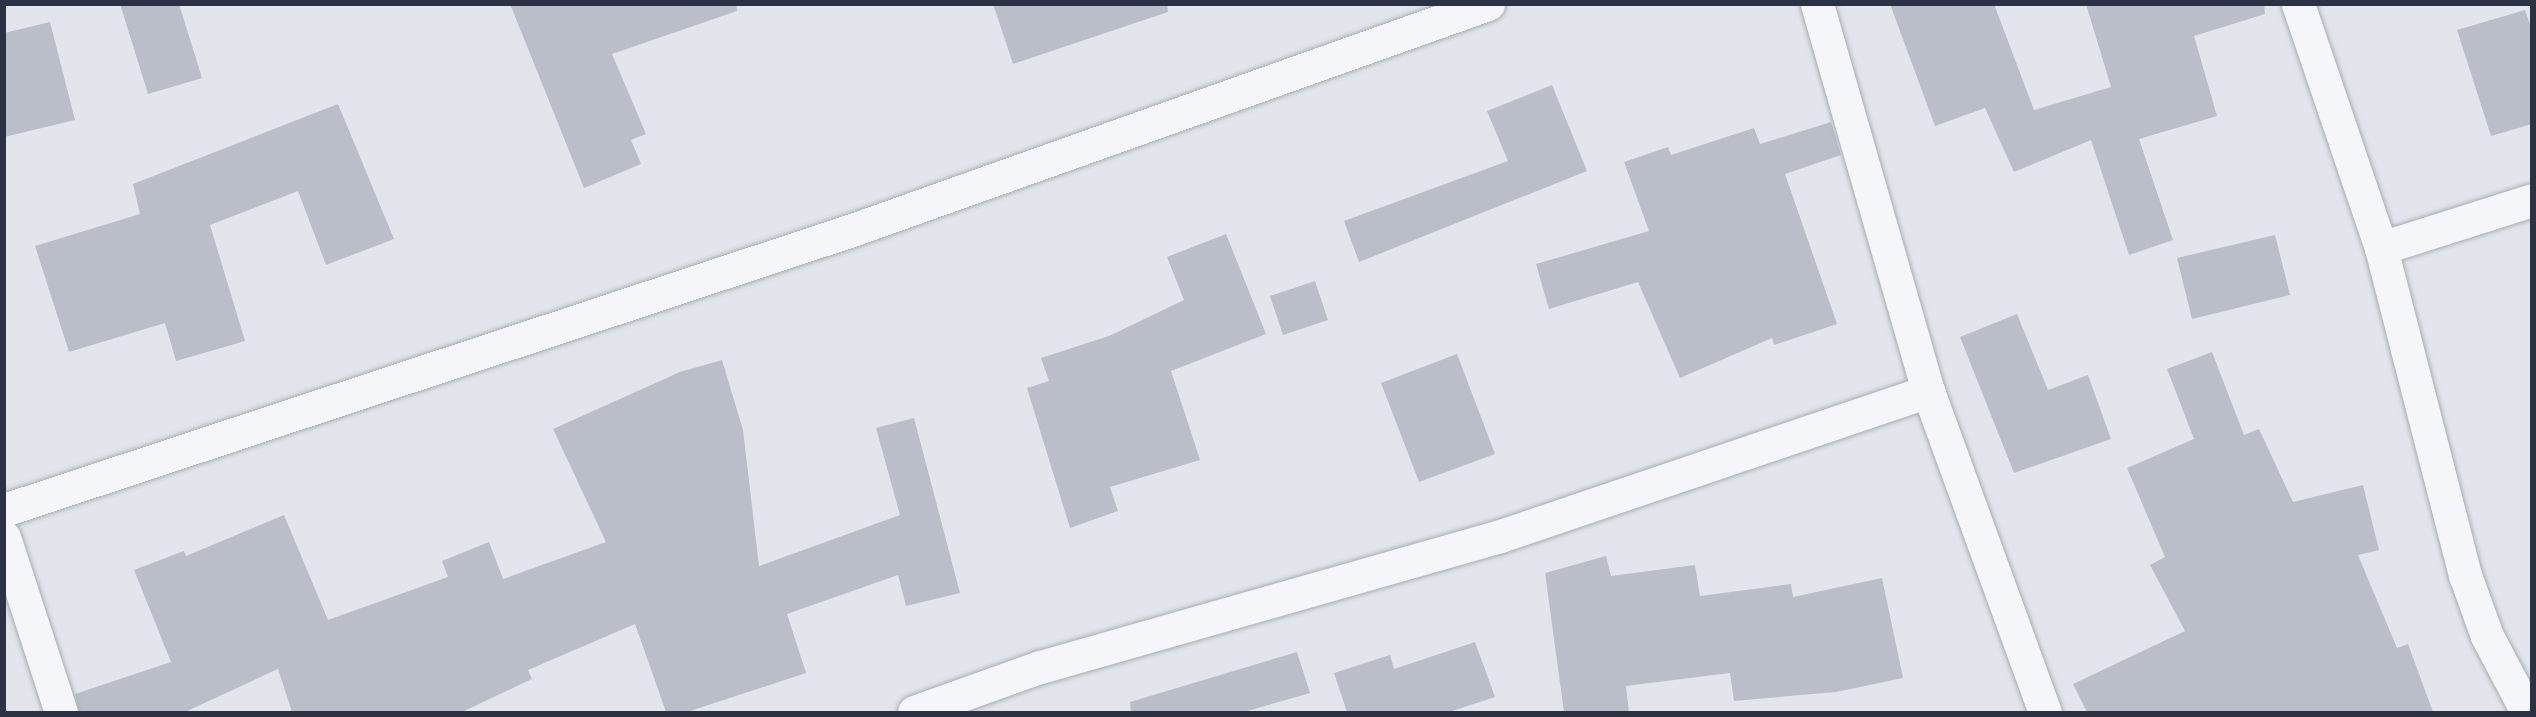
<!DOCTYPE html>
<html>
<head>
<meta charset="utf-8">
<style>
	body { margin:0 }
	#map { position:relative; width:2536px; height:717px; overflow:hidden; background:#e2e5eb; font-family:Barlow,sans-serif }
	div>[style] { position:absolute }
	.building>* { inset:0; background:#b9bec8 }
	.roads { filter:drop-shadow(0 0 2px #a7acb5) drop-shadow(0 0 2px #a7acb5) }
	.street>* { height:33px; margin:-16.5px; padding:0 16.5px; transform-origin:16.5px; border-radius:16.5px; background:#f5f6f9 }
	span { translate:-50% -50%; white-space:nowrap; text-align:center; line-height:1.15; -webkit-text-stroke:6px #f2f4f8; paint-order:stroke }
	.frame { position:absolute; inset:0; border:6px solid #2a3243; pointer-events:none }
</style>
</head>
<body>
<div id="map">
	<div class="building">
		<i style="clip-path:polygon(120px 4px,179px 4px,202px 78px,148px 94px)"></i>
		<i style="clip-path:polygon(510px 4px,736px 4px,737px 11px,612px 54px,646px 134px,631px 140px,641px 164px,584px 188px)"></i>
		<i style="clip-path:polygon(993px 4px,1167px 4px,1168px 12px,1013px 64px)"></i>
		<i style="clip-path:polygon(1890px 4px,1994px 4px,2034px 110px,2111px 87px,2086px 4px,2264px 4px,2265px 14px,2194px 36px,2217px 116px,2139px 139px,2173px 240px,2129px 255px,2091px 140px,2014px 172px,1985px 108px,1935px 126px)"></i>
		<i style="clip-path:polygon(2525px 10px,2532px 30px,2532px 124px,2491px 136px,2457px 30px)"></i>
		<i style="clip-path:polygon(50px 22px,75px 120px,4px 137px,4px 33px)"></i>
		<i style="clip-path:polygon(1552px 85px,1587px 171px,1359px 262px,1344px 221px,1508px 161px,1487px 111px)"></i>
		<i style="clip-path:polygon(338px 104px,394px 239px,326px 265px,298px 191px,210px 225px,245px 341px,176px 361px,165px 323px,69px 352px,35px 246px,140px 214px,133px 184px)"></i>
		<i style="clip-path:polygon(1831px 122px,1841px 155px,1785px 174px,1837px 324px,1774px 345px,1772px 338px,1680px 378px,1638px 282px,1549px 309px,1536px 264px,1649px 231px,1624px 162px,1668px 147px,1671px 155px,1754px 128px,1760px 144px)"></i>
		<i style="clip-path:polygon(1226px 234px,1266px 334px,1171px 371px,1200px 460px,1110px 487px,1118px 511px,1070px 528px,1027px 388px,1049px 381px,1041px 358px,1109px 336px,1184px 300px,1167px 257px)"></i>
		<i style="clip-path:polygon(2275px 235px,2290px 295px,2192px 319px,2177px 258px)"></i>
		<i style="clip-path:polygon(1315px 281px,1328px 320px,1283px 335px,1270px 296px)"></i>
		<i style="clip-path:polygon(2017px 314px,2048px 390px,2088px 375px,2111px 439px,2014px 473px,1960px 337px)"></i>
		<i style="clip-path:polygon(2212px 352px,2244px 435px,2259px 429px,2293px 502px,2363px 485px,2379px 550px,2358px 555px,2397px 648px,2408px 644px,2433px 712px,2087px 712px,2073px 684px,2185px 631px,2150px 565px,2165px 557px,2127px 468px,2194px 439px,2167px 369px)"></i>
		<i style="clip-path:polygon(1457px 354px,1495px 454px,1419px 482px,1381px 383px)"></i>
		<i style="clip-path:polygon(722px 360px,743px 430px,759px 566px,900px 515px,876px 428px,914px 418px,960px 593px,906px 606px,898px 575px,787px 614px,806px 673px,687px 712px,666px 712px,635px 624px,528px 670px,532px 679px,462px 712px,292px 712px,278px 669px,185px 712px,79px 712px,75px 694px,171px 662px,134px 570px,184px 551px,186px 556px,284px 515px,328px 620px,448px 577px,442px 561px,489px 542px,503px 579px,606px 542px,553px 429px,680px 372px)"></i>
		<i style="clip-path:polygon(1606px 556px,1611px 576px,1695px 565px,1700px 596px,1791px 584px,1793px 597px,1882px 578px,1903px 678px,1836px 692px,1734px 701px,1730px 673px,1626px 686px,1629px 712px,1564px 712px,1545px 573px)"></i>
		<i style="clip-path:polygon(1475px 642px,1495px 697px,1449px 712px,1347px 712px,1334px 673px,1390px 655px,1394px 669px)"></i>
		<i style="clip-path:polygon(1297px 652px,1310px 693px,1244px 712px,1131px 712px,1130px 702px)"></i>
	</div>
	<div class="roads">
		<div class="street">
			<i style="left:1817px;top:4px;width:403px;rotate:74deg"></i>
			<i style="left:1928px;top:391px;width:342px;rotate:70deg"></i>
			<i style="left:2298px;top:4px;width:258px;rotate:71.2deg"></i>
			<i style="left:2381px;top:248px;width:338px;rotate:75.6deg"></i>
			<i style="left:2465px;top:575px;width:65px;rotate:70.2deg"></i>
			<i style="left:2487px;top:636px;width:86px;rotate:62.2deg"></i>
			<i style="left:2381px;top:248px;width:158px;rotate:-17.6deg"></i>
			<i style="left:4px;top:510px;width:896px;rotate:-18.27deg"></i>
			<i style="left:855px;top:229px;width:672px;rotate:-19.57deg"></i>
			<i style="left:4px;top:537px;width:184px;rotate:72deg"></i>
			<i style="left:914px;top:712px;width:134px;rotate:-19.7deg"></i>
			<i style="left:1040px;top:667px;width:478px;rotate:-15.9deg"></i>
			<i style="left:1500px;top:536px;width:452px;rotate:-18.7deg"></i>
		</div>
	</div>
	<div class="frame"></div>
</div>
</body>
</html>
